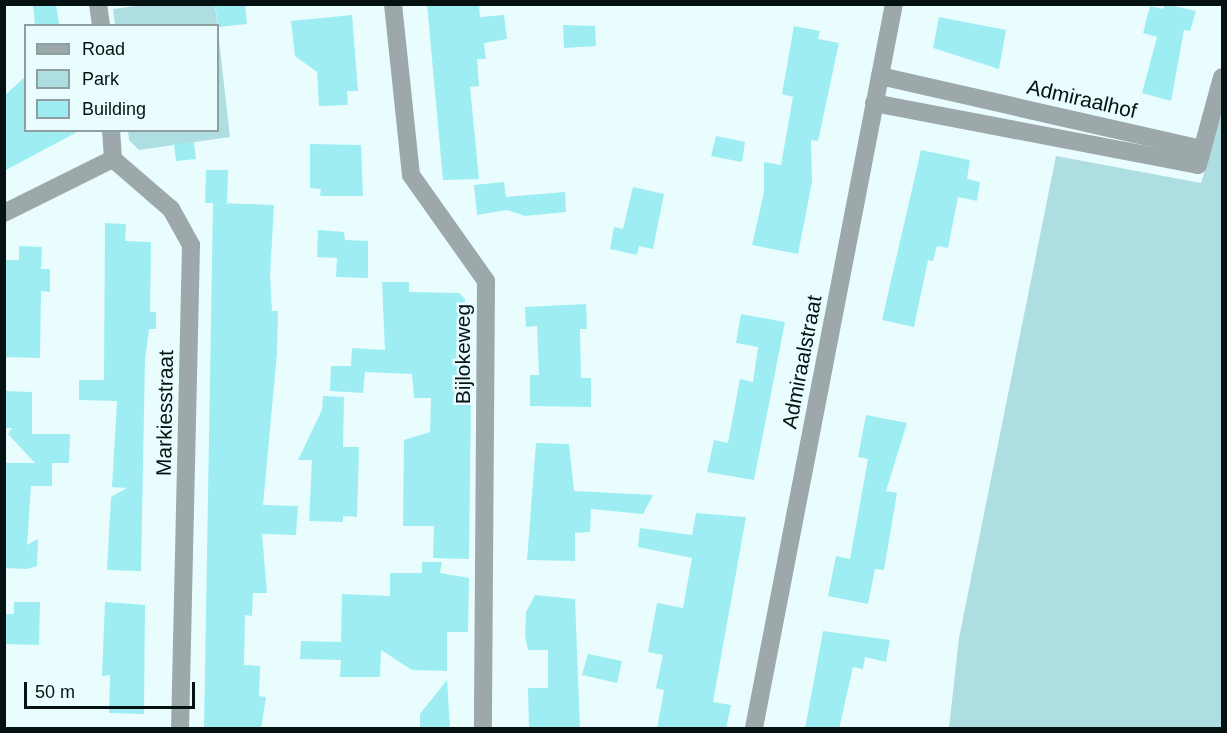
<!DOCTYPE html>
<html>
<head>
<meta charset="utf-8">
<style>
	body { margin:0 }
	#map { position:relative; width:1227px; height:733px; overflow:hidden; background:#eafdfe; font-family:Helvetica,sans-serif }
	div>[style] { position:absolute }
	.green>* { inset:0; background:#aedee2 }
	.building>* { inset:0; background:#9dedf3 }
	.minor>* { height:18px; margin:-9px; padding:0 9px; transform-origin:9px; border-radius:9px; background:#9ca8a9 }
	span { translate:-50% -50%; white-space:nowrap; text-align:center; line-height:1.15; -webkit-text-stroke:5px #eafdfe; paint-order:stroke }
	.street-label { font-size:21px; color:#061111 }
	.frame { position:absolute; inset:0; border:6px solid #061111; pointer-events:none }
	.legend { position:absolute; left:24px; top:24px; width:195px; height:108px; box-sizing:border-box; background:#eafdfe; border:2px solid #8f9f9f; margin:0; padding:8px 10px; list-style:none; font-size:18px; color:#061111 }
	.legend li { display:flex; align-items:center; gap:12px; height:30px }
	.legend b { width:30px; border:2px solid #8f9f9f }
	.scale { position:absolute; left:24px; top:682px; width:171px; height:27px; box-sizing:border-box; border:3px solid #061111; border-top:0; padding-left:8px; font-size:18px; line-height:21px; white-space:nowrap; color:#061111; -webkit-text-stroke:4px #eafdfe; paint-order:stroke }
</style>
</head>
<body>
<div id="map">
	<div class="green">
		<i style="clip-path:polygon(150px 4px,215px 5px,230px 137px,139px 150px,129px 140px,128px 131px,218px 130px,218px 26px,115px 25px,113px 9px)"></i>
		<i style="clip-path:polygon(1222px 112px,1222px 728px,949px 728px,959px 638px,1056px 156px,1201px 183px)"></i>
	</div>
	<div class="building">
		<i style="clip-path:polygon(33px 4px,56px 4px,59px 24px,35px 26px)"></i>
		<i style="clip-path:polygon(215px 4px,245px 4px,247px 24px,218px 27px)"></i>
		<i style="clip-path:polygon(427px 4px,479px 4px,480px 17px,504px 15px,507px 39px,484px 43px,486px 59px,477px 59px,479px 86px,470px 87px,479px 179px,443px 180px)"></i>
		<i style="clip-path:polygon(1165px 4px,1196px 11px,1190px 31px,1184px 30px,1171px 101px,1142px 93px,1157px 37px,1143px 33px,1150px 6px,1163px 9px)"></i>
		<i style="clip-path:polygon(352px 15px,358px 91px,347px 91px,348px 105px,319px 106px,317px 72px,295px 56px,291px 21px)"></i>
		<i style="clip-path:polygon(939px 17px,1006px 30px,999px 69px,933px 48px)"></i>
		<i style="clip-path:polygon(563px 25px,595px 26px,596px 46px,564px 48px)"></i>
		<i style="clip-path:polygon(794px 26px,820px 31px,818px 39px,839px 43px,818px 141px,811px 140px,812px 182px,798px 254px,752px 245px,764px 192px,764px 162px,781px 165px,793px 97px,782px 94px)"></i>
		<i style="clip-path:polygon(26px 76px,26px 130px,81px 130px,4px 171px,4px 96px)"></i>
		<i style="clip-path:polygon(716px 136px,745px 142px,742px 162px,711px 156px)"></i>
		<i style="clip-path:polygon(194px 142px,196px 159px,176px 161px,174px 144px)"></i>
		<i style="clip-path:polygon(310px 144px,361px 145px,363px 196px,320px 196px,321px 189px,310px 188px)"></i>
		<i style="clip-path:polygon(921px 150px,970px 160px,967px 179px,980px 182px,977px 201px,958px 197px,948px 248px,937px 246px,933px 261px,928px 260px,914px 327px,882px 320px)"></i>
		<i style="clip-path:polygon(206px 170px,228px 170px,227px 203px,217px 203px,274px 205px,270px 276px,272px 311px,278px 311px,277px 353px,263px 505px,298px 506px,296px 535px,262px 534px,267px 593px,253px 593px,252px 616px,245px 615px,244px 665px,260px 666px,259px 696px,266px 697px,261px 729px,204px 729px,213px 203px,205px 203px)"></i>
		<i style="clip-path:polygon(504px 182px,506px 197px,565px 192px,566px 212px,525px 216px,507px 210px,477px 215px,474px 185px)"></i>
		<i style="clip-path:polygon(633px 187px,664px 194px,653px 249px,639px 246px,637px 255px,610px 249px,614px 227px,623px 229px)"></i>
		<i style="clip-path:polygon(105px 223px,126px 224px,125px 241px,151px 242px,150px 312px,156px 312px,156px 329px,149px 329px,145px 359px,141px 571px,107px 570px,111px 497px,127px 488px,112px 487px,117px 401px,79px 400px,79px 380px,104px 380px)"></i>
		<i style="clip-path:polygon(318px 230px,344px 232px,345px 240px,368px 241px,368px 278px,336px 277px,337px 258px,317px 257px)"></i>
		<i style="clip-path:polygon(19px 246px,42px 247px,41px 269px,50px 269px,50px 292px,41px 291px,40px 358px,4px 357px,4px 260px,19px 260px)"></i>
		<i style="clip-path:polygon(382px 282px,409px 282px,409px 292px,459px 293px,465px 299px,471px 398px,469px 559px,433px 558px,434px 526px,403px 526px,404px 440px,430px 432px,431px 398px,414px 398px,412px 374px,365px 372px,363px 393px,330px 391px,331px 366px,351px 366px,352px 348px,385px 350px)"></i>
		<i style="clip-path:polygon(586px 304px,587px 329px,580px 329px,581px 378px,591px 378px,591px 407px,530px 406px,530px 375px,539px 375px,537px 326px,526px 327px,525px 307px)"></i>
		<i style="clip-path:polygon(741px 314px,785px 322px,754px 480px,707px 472px,714px 440px,728px 443px,740px 379px,753px 382px,758px 347px,736px 343px)"></i>
		<i style="clip-path:polygon(4px 391px,32px 392px,32px 434px,70px 434px,69px 463px,52px 463px,52px 486px,31px 486px,27px 545px,38px 539px,37px 566px,27px 569px,4px 568px,4px 463px,35px 463px,8px 434px,12px 428px,4px 428px)"></i>
		<i style="clip-path:polygon(323px 396px,344px 397px,343px 447px,359px 447px,357px 517px,343px 516px,343px 522px,309px 521px,312px 460px,298px 460px,322px 410px)"></i>
		<i style="clip-path:polygon(866px 415px,907px 423px,886px 491px,897px 493px,884px 570px,875px 569px,868px 604px,828px 596px,836px 556px,850px 559px,868px 459px,858px 457px)"></i>
		<i style="clip-path:polygon(536px 443px,569px 444px,574px 491px,653px 495px,643px 514px,591px 509px,590px 532px,575px 533px,575px 561px,527px 560px)"></i>
		<i style="clip-path:polygon(696px 513px,746px 517px,713px 702px,731px 705px,726px 729px,657px 729px,664px 690px,656px 688px,663px 655px,648px 652px,657px 603px,683px 608px,692px 558px,638px 547px,640px 528px,692px 535px)"></i>
		<i style="clip-path:polygon(422px 562px,442px 562px,440px 573px,469px 578px,468px 632px,447px 632px,447px 671px,412px 670px,381px 650px,380px 677px,340px 677px,341px 660px,300px 659px,301px 641px,341px 642px,342px 594px,390px 596px,390px 573px,422px 573px)"></i>
		<i style="clip-path:polygon(535px 595px,575px 599px,580px 729px,529px 729px,528px 688px,548px 688px,548px 650px,528px 650px,525px 636px,526px 612px)"></i>
		<i style="clip-path:polygon(14px 602px,40px 602px,39px 645px,4px 644px,4px 614px,14px 614px)"></i>
		<i style="clip-path:polygon(105px 602px,145px 605px,144px 714px,109px 713px,110px 675px,102px 676px)"></i>
		<i style="clip-path:polygon(823px 631px,890px 640px,886px 662px,865px 657px,863px 669px,853px 667px,839px 729px,805px 729px)"></i>
		<i style="clip-path:polygon(588px 654px,622px 661px,617px 683px,582px 675px)"></i>
		<i style="clip-path:polygon(447px 680px,450px 729px,420px 729px,420px 714px)"></i>
	</div>
	<div class="minor">
		<i style="left:98px;top:4px;width:22px;rotate:82deg"></i>
		<i style="left:393px;top:4px;width:172px;rotate:84deg"></i>
		<i style="left:411px;top:175px;width:130px;rotate:54.7deg"></i>
		<i style="left:486px;top:281px;width:447px;rotate:90.4deg"></i>
		<i style="left:880px;top:76px;width:330px;rotate:12.8deg"></i>
		<i style="left:874px;top:103px;width:330px;rotate:10.8deg"></i>
		<i style="left:1198px;top:165px;width:91px;rotate:-74.7deg"></i>
		<i style="left:111px;top:130px;width:29px;rotate:86deg"></i>
		<i style="left:113px;top:159px;width:77px;rotate:40.8deg"></i>
		<i style="left:171px;top:209px;width:41px;rotate:60.9deg"></i>
		<i style="left:191px;top:245px;width:483px;rotate:91.3deg"></i>
		<i style="left:4px;top:213px;width:122px;rotate:-26.4deg"></i>
		<i style="left:754px;top:728px;width:737px;rotate:-79.06deg"></i>
	</div>
	<div class="street-label">
		<span style="left:1082px;top:99px;rotate:13deg">Admiraalhof</span>
		<span style="left:463px;top:354px;rotate:-90deg">Bijlokeweg</span>
		<span style="left:802px;top:362px;rotate:-79deg">Admiraalstraat</span>
		<span style="left:165px;top:413px;rotate:-89deg">Markiesstraat</span>
	</div>
	<div class="frame"></div>
	<ul class="legend">
	<li><b style="height:8px;background:#9ca8a9"></b>Road</li>
	<li><b style="height:16px;background:#aedee2"></b>Park</li>
	<li><b style="height:16px;background:#9dedf3"></b>Building</li>
	</ul>
	<div class="scale">50 m</div>
</div>
</body>
</html>
